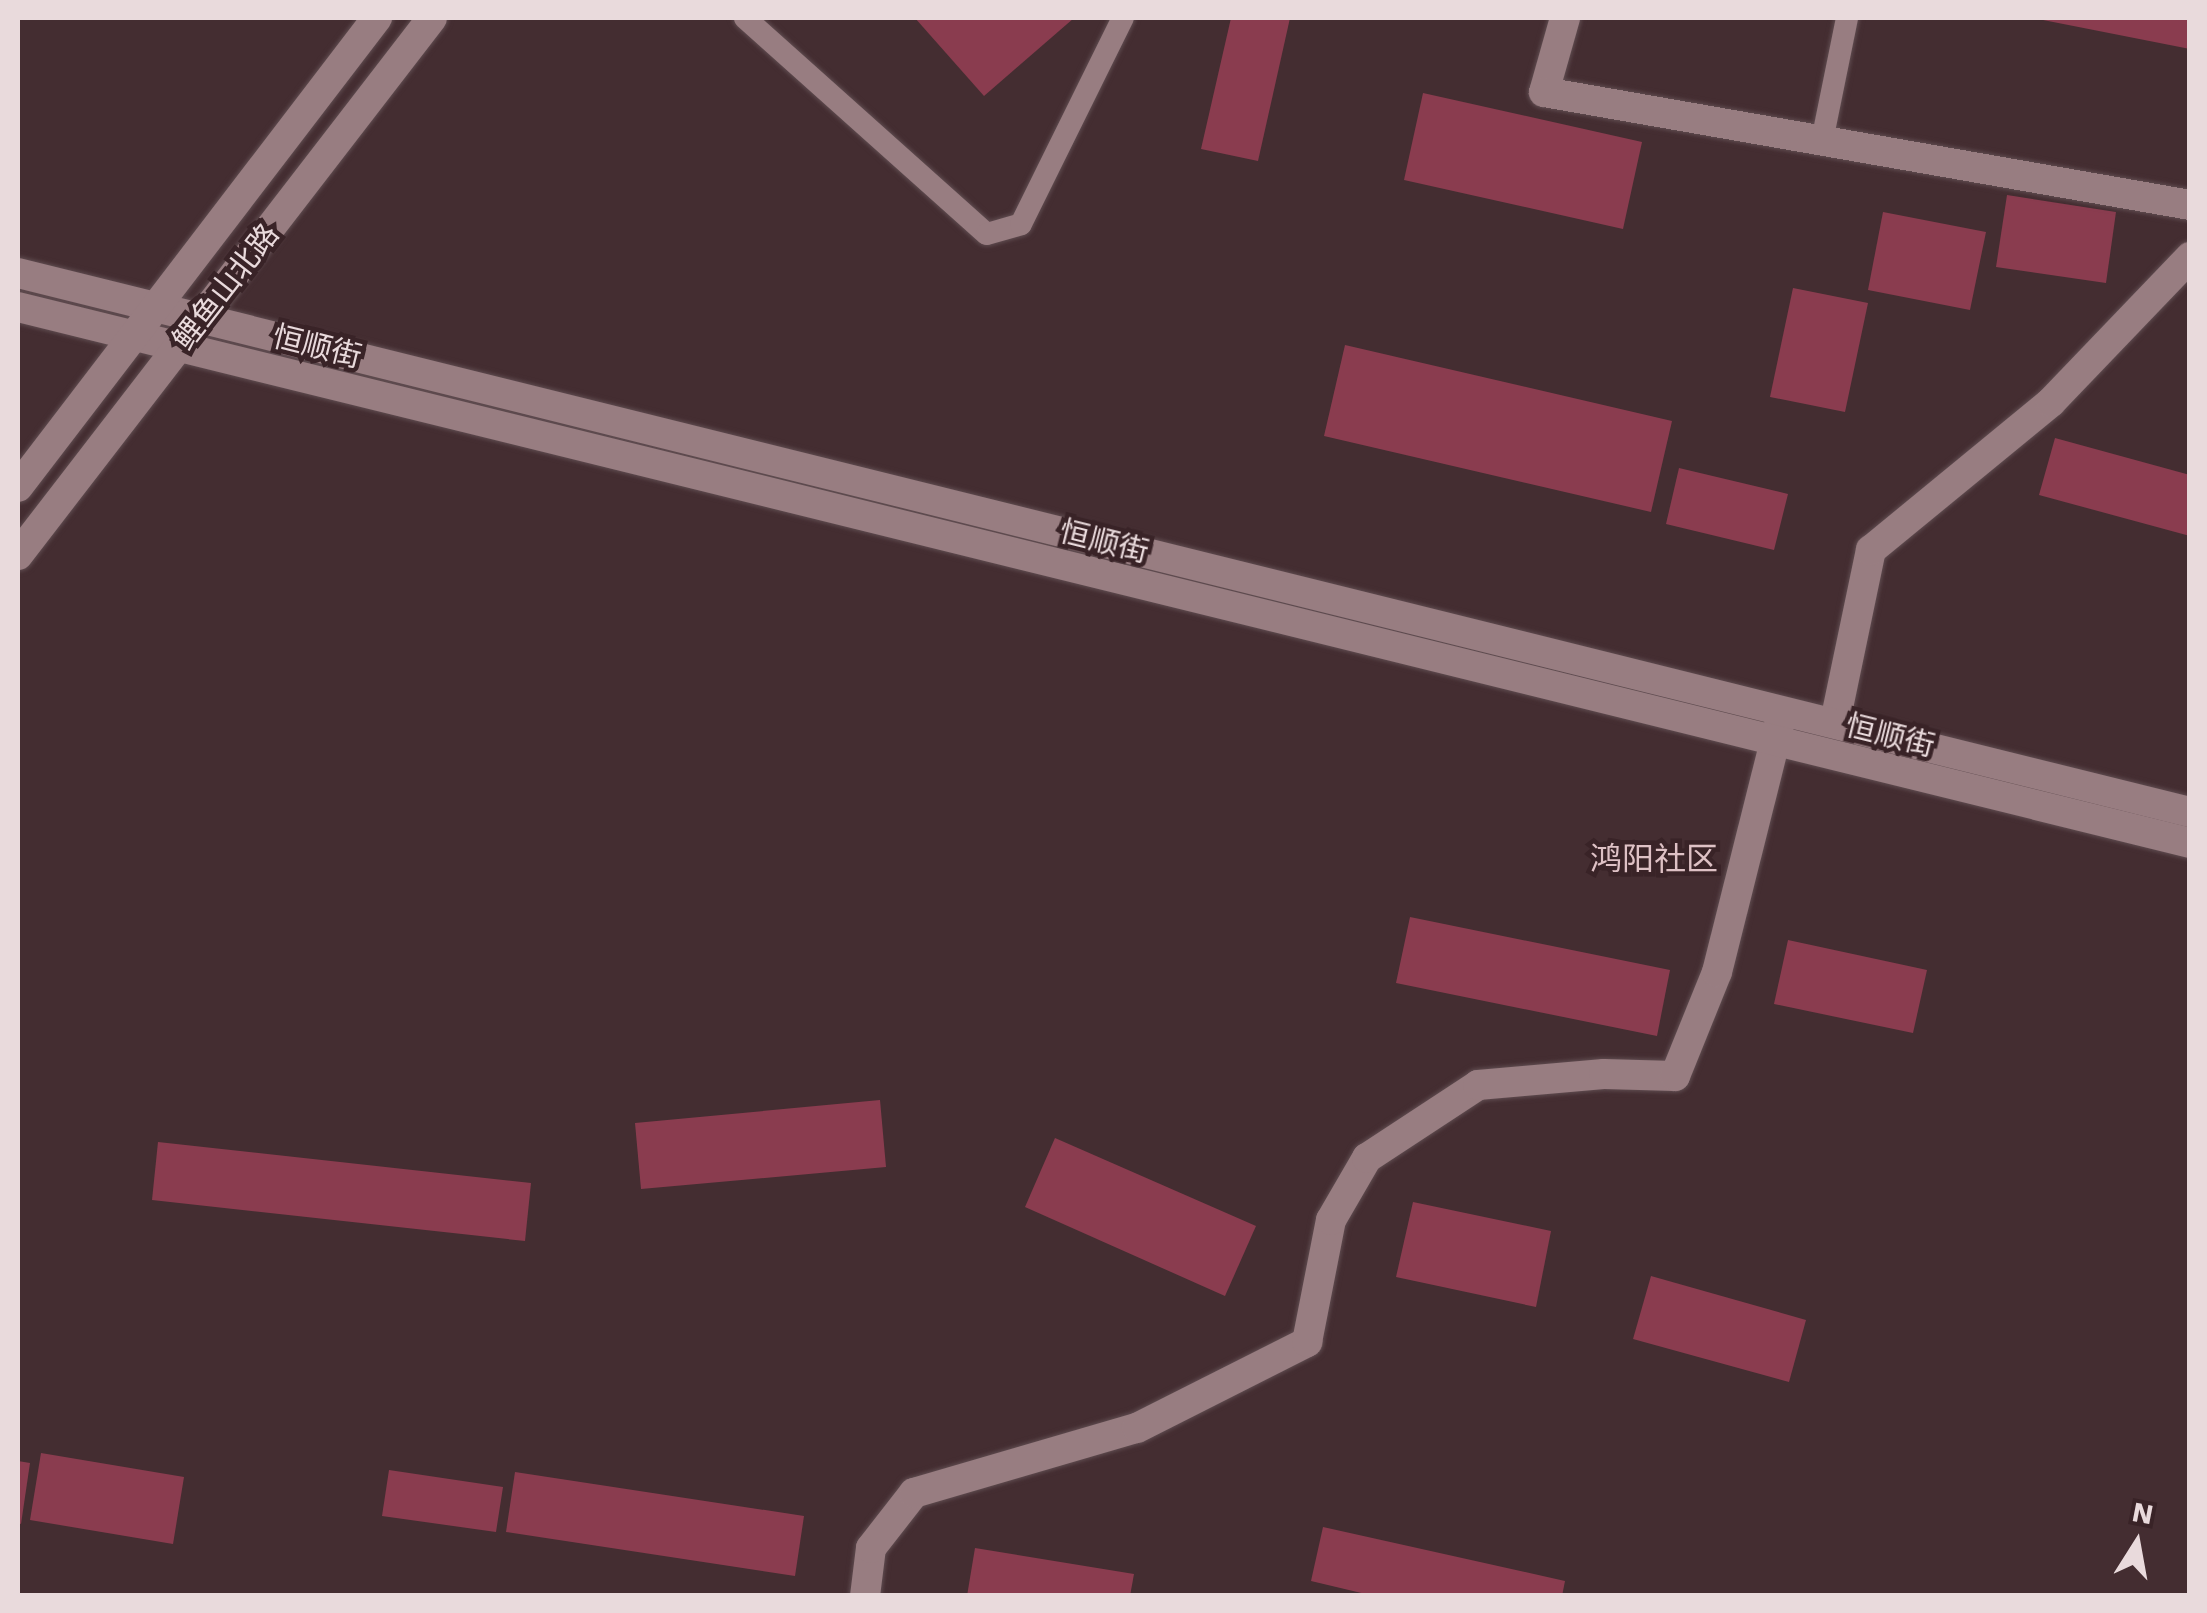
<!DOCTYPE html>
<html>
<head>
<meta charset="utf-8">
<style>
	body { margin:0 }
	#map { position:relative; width:2207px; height:1613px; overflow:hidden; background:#442d31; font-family:"Work Sans","Noto Sans SC",sans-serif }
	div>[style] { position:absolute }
	.building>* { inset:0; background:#8a3c4f }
	.roads { filter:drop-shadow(0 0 2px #5f4c50) drop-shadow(0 0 2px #5f4c50) }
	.service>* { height:22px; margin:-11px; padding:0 11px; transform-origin:11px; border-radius:11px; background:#987d81 }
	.minor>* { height:30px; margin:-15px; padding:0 15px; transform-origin:15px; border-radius:15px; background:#987d81 }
	.tertiary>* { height:30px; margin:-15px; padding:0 15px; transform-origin:15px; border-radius:15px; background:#987d81 }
	.secondary>* { height:30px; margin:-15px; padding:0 15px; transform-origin:15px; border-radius:15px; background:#987d81 }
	span { translate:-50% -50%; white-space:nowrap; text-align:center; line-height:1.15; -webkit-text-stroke:9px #392327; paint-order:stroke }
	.street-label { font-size:30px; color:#e9dadc }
	.neighbourhood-label { font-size:32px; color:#dec1c5 }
	.frame { position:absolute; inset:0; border:20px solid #e9dadc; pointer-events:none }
	.north { position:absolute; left:2087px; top:1493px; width:100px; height:100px; -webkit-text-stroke:8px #392327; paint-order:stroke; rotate:11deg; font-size:28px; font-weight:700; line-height:40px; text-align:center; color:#e9dadc }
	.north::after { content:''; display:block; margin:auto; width:35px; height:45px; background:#e9dadc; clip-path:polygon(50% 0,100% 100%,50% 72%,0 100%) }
</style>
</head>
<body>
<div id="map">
	<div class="building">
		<i style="clip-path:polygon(915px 18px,1074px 18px,984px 96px)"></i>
		<i style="clip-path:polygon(1231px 18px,1290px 18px,1258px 161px,1201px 149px)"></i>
		<i style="clip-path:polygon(2039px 18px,2190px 18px,2190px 49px,2038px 19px)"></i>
		<i style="clip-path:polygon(1423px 93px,1642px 142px,1623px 229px,1404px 180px)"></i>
		<i style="clip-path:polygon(2007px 195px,2116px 212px,2106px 283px,1996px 267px)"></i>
		<i style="clip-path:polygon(1883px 212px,1986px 232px,1970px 310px,1868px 290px)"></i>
		<i style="clip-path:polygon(1793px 288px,1868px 303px,1845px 412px,1770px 397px)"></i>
		<i style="clip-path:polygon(1345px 345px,1672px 421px,1651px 512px,1324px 436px)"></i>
		<i style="clip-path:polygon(2055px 438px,2190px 475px,2190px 536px,2039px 495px)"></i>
		<i style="clip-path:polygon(1679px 468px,1788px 494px,1774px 550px,1666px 524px)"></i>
		<i style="clip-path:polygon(1410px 917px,1670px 970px,1657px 1036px,1396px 983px)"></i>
		<i style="clip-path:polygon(1788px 940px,1927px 970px,1913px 1033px,1774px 1004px)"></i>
		<i style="clip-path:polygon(880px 1100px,886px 1167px,641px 1189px,635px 1123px)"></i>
		<i style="clip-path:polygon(1055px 1138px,1256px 1226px,1225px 1296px,1025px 1207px)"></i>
		<i style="clip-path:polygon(158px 1142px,531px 1183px,525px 1241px,152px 1200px)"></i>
		<i style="clip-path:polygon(1413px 1202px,1551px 1231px,1536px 1307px,1396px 1277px)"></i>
		<i style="clip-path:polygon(1651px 1276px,1806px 1320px,1789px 1382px,1633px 1339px)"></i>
		<i style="clip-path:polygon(41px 1453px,184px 1477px,173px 1544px,30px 1520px)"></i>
		<i style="clip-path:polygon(18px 1461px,30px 1463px,21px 1524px,18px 1523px)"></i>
		<i style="clip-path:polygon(389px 1470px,503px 1487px,496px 1532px,382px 1516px)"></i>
		<i style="clip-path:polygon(515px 1472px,804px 1516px,795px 1576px,506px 1532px)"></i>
		<i style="clip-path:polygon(1323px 1527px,1565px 1581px,1562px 1596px,1374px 1596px,1311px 1581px)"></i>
		<i style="clip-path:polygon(975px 1548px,1134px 1574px,1130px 1596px,967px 1596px)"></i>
	</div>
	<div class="roads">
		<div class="service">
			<i style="left:745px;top:18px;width:324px;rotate:41.8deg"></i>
			<i style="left:987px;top:234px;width:35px;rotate:-16deg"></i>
			<i style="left:1021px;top:224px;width:230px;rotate:-63.7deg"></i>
			<i style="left:1822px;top:141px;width:126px;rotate:-78.5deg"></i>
		</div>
		<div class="minor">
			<i style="left:1565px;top:18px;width:77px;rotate:105.8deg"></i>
			<i style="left:1544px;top:92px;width:656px;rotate:9.92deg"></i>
			<i style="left:1835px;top:722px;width:176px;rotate:-78.2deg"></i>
			<i style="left:1871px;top:550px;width:233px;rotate:-39.4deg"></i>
			<i style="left:2051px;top:402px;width:201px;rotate:-46.2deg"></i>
			<i style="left:865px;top:1596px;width:48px;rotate:-82.9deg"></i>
			<i style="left:871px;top:1548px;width:70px;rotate:-52deg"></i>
			<i style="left:914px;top:1493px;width:232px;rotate:-16.3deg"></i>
			<i style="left:1137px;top:1428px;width:191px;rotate:-26.8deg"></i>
			<i style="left:1307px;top:1342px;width:124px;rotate:-78.9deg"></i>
			<i style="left:1331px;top:1220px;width:72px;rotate:-59.9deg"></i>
			<i style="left:1367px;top:1158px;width:133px;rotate:-33.3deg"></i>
			<i style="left:1478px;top:1085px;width:126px;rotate:-5deg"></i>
			<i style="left:1604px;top:1074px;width:71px;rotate:1.6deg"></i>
			<i style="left:1675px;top:1076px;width:112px;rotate:-68deg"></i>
			<i style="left:1717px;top:972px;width:263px;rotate:-75.9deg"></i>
		</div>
		<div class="tertiary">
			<i style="left:18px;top:273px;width:2238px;rotate:13.94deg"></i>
			<i style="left:18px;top:307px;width:2237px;rotate:13.86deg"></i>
		</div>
		<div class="secondary">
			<i style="left:18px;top:487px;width:591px;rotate:-52.57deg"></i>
			<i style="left:18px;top:555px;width:678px;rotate:-52.37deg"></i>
		</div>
	</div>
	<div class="street-label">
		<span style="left:226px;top:287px;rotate:-52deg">鲤鱼山北路</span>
		<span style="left:317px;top:347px;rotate:14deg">恒顺街</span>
		<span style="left:1104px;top:542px;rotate:14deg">恒顺街</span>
		<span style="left:1890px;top:736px;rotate:14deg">恒顺街</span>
	</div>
	<div class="neighbourhood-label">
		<span style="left:1654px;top:859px">鸿阳社区</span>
	</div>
	<div class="frame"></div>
	<div class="north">N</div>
</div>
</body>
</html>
